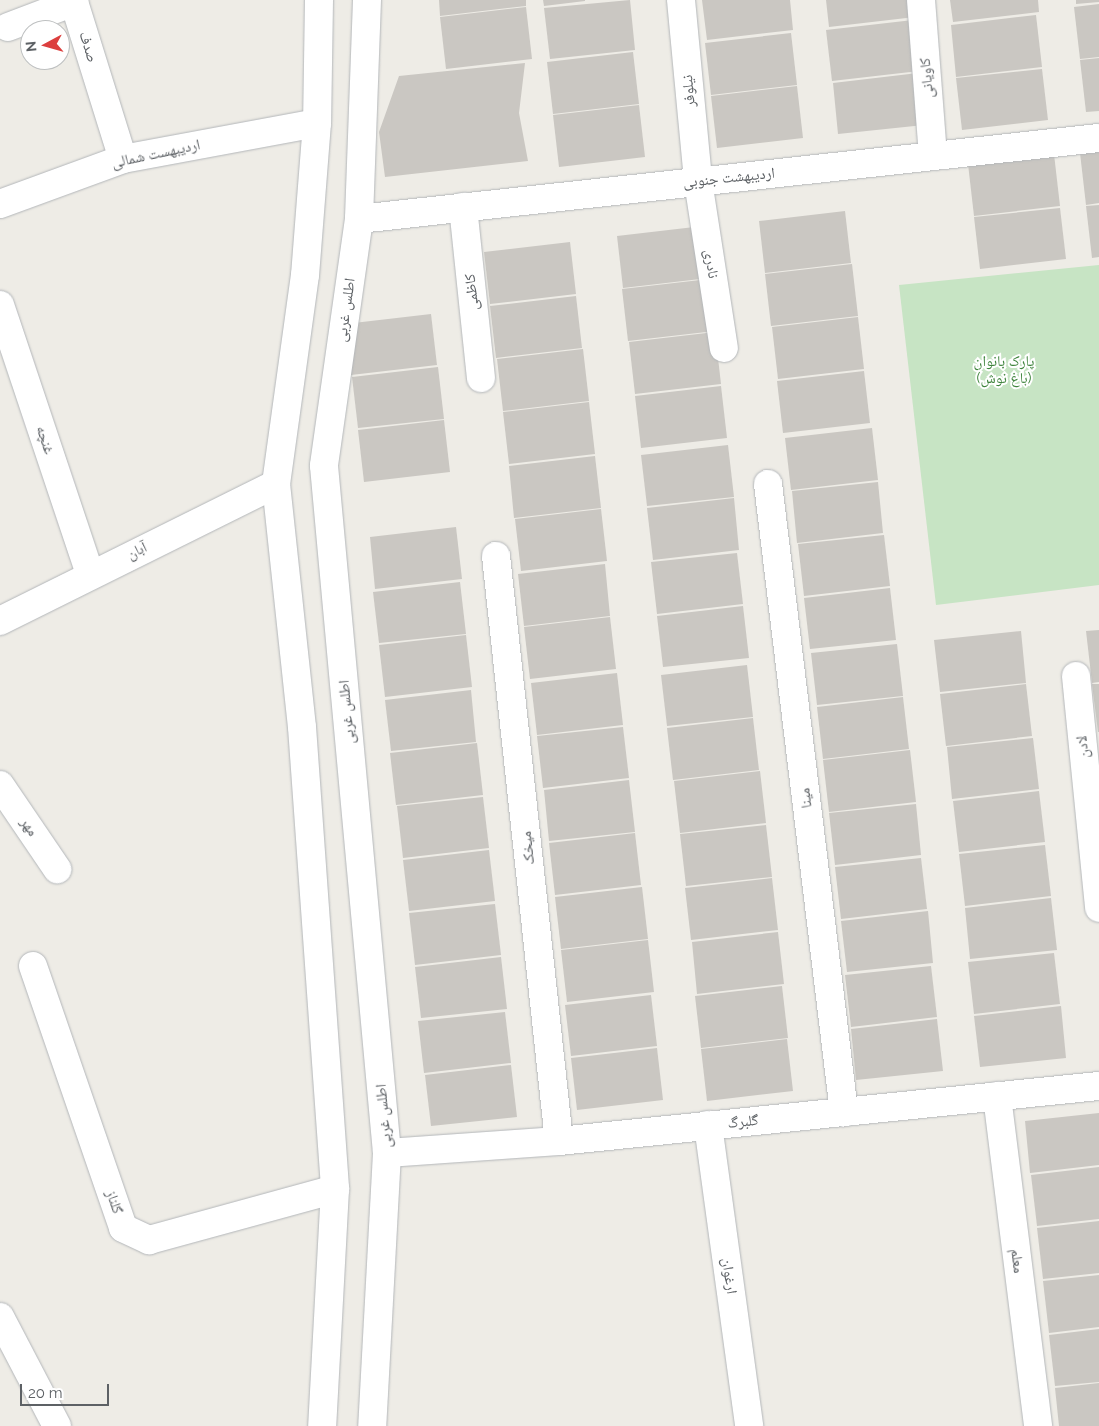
<!DOCTYPE html>
<html>
<head>
<meta charset="utf-8">
<style>
	body { margin:0 }
	#map { position:relative; width:1099px; height:1426px; overflow:hidden; background:#eeece6; font-family:Raleway,"Noto Naskh Arabic",sans-serif }
	div>[style] { position:absolute }
	.green>* { inset:0; background:#c7e4c4 }
	.building>* { inset:0; background:#cac7c2 }
	.roads { filter:drop-shadow(0 0 1px #b3b6b9) drop-shadow(0 0 1px #b3b6b9) }
	.street>* { height:28px; margin:-14px; padding:0 14px; transform-origin:14px; border-radius:14px; background:#fff }
	.secondary>* { height:28px; margin:-14px; padding:0 14px; transform-origin:14px; border-radius:14px; background:#fff }
	span { translate:-50% -50%; white-space:nowrap; text-align:center; line-height:1.15; -webkit-text-stroke:4px #fff; paint-order:stroke }
	.street-label { font-size:15px; color:#5d6165 }
	.park-label { font-size:15px; color:#3f843d }
	.north { position:absolute; left:20px; top:20px; width:50px; height:50px; box-sizing:border-box; background:#fff; border:1px solid #bec0c1; border-radius:50%; rotate:264deg; font-size:14px; font-weight:700; line-height:20px; text-align:center; color:#5d6165 }
	.north::after { content:''; display:block; margin:auto; width:18px; height:22px; background:#dc3f3e; clip-path:polygon(50% 0,100% 100%,50% 72%,0 100%) }
	.scale { position:absolute; left:20px; top:1384px; width:89px; height:22px; box-sizing:border-box; border:2px solid #5d6165; border-top:0; padding-left:6px; font-size:15px; line-height:18px; white-space:nowrap; color:#5d6165; -webkit-text-stroke:4px #fff; paint-order:stroke }
</style>
</head>
<body>
<div id="map">
	<div class="green">
		<i style="clip-path:polygon(1099px 265px,1099px 585px,936px 605px,899px 285px)"></i>
	</div>
	<div class="building">
		<i style="clip-path:polygon(439px 0,526px 0,526px 6px,440px 16px)"></i>
		<i style="clip-path:polygon(543px 0,585px 0,585px 1px,544px 6px)"></i>
		<i style="clip-path:polygon(630px 0,635px 50px,550px 59px,544px 8px)"></i>
		<i style="clip-path:polygon(702px 0,790px 0,793px 30px,707px 40px)"></i>
		<i style="clip-path:polygon(826px 0,913px 0,915px 17px,829px 27px)"></i>
		<i style="clip-path:polygon(950px 0,1038px 0,1039px 12px,953px 22px)"></i>
		<i style="clip-path:polygon(1076px 0,1099px 0,1099px 2px,1076px 4px)"></i>
		<i style="clip-path:polygon(1099px 4px,1099px 57px,1080px 59px,1074px 7px)"></i>
		<i style="clip-path:polygon(526px 7px,532px 59px,446px 69px,440px 17px)"></i>
		<i style="clip-path:polygon(1036px 15px,1042px 67px,956px 77px,951px 25px)"></i>
		<i style="clip-path:polygon(913px 20px,919px 71px,832px 81px,826px 30px)"></i>
		<i style="clip-path:polygon(791px 33px,797px 85px,711px 95px,705px 43px)"></i>
		<i style="clip-path:polygon(633px 52px,639px 104px,553px 114px,547px 62px)"></i>
		<i style="clip-path:polygon(1099px 58px,1099px 111px,1086px 112px,1080px 60px)"></i>
		<i style="clip-path:polygon(525px 63px,519px 113px,528px 161px,385px 177px,379px 132px,399px 76px)"></i>
		<i style="clip-path:polygon(1042px 69px,1048px 120px,962px 130px,956px 78px)"></i>
		<i style="clip-path:polygon(918px 73px,924px 125px,838px 134px,833px 83px)"></i>
		<i style="clip-path:polygon(797px 86px,803px 138px,717px 148px,711px 96px)"></i>
		<i style="clip-path:polygon(639px 105px,645px 157px,559px 167px,553px 115px)"></i>
		<i style="clip-path:polygon(1099px 151px,1099px 203px,1086px 205px,1080px 153px)"></i>
		<i style="clip-path:polygon(1054px 154px,1060px 206px,974px 216px,968px 164px)"></i>
		<i style="clip-path:polygon(1099px 205px,1099px 257px,1092px 258px,1086px 206px)"></i>
		<i style="clip-path:polygon(1060px 208px,1066px 259px,980px 269px,974px 217px)"></i>
		<i style="clip-path:polygon(845px 211px,851px 263px,765px 273px,759px 221px)"></i>
		<i style="clip-path:polygon(703px 226px,709px 278px,623px 288px,617px 236px)"></i>
		<i style="clip-path:polygon(570px 242px,576px 294px,490px 304px,484px 252px)"></i>
		<i style="clip-path:polygon(852px 264px,858px 316px,771px 326px,765px 274px)"></i>
		<i style="clip-path:polygon(709px 279px,715px 331px,628px 341px,622px 289px)"></i>
		<i style="clip-path:polygon(576px 296px,582px 348px,496px 358px,490px 306px)"></i>
		<i style="clip-path:polygon(431px 314px,437px 365px,351px 375px,345px 324px)"></i>
		<i style="clip-path:polygon(858px 317px,864px 369px,778px 379px,772px 327px)"></i>
		<i style="clip-path:polygon(715px 332px,721px 384px,635px 394px,629px 342px)"></i>
		<i style="clip-path:polygon(583px 349px,589px 401px,503px 411px,497px 359px)"></i>
		<i style="clip-path:polygon(438px 367px,444px 419px,358px 428px,352px 377px)"></i>
		<i style="clip-path:polygon(864px 371px,870px 423px,783px 433px,777px 381px)"></i>
		<i style="clip-path:polygon(721px 386px,727px 438px,641px 448px,635px 396px)"></i>
		<i style="clip-path:polygon(589px 402px,595px 454px,509px 464px,503px 412px)"></i>
		<i style="clip-path:polygon(444px 420px,450px 472px,364px 482px,358px 430px)"></i>
		<i style="clip-path:polygon(872px 428px,878px 480px,791px 490px,785px 438px)"></i>
		<i style="clip-path:polygon(728px 445px,734px 497px,647px 506px,641px 455px)"></i>
		<i style="clip-path:polygon(595px 456px,601px 508px,514px 518px,509px 466px)"></i>
		<i style="clip-path:polygon(878px 482px,883px 533px,797px 543px,792px 491px)"></i>
		<i style="clip-path:polygon(734px 498px,739px 550px,653px 560px,647px 508px)"></i>
		<i style="clip-path:polygon(601px 509px,607px 561px,521px 571px,515px 519px)"></i>
		<i style="clip-path:polygon(456px 527px,462px 579px,375px 589px,370px 537px)"></i>
		<i style="clip-path:polygon(884px 535px,890px 586px,804px 596px,798px 544px)"></i>
		<i style="clip-path:polygon(737px 553px,743px 604px,657px 614px,651px 562px)"></i>
		<i style="clip-path:polygon(605px 564px,610px 616px,524px 626px,518px 574px)"></i>
		<i style="clip-path:polygon(460px 582px,466px 634px,379px 643px,373px 592px)"></i>
		<i style="clip-path:polygon(890px 588px,896px 640px,810px 649px,804px 598px)"></i>
		<i style="clip-path:polygon(743px 606px,749px 658px,663px 667px,657px 616px)"></i>
		<i style="clip-path:polygon(610px 617px,616px 669px,530px 679px,524px 627px)"></i>
		<i style="clip-path:polygon(1099px 630px,1099px 682px,1092px 683px,1086px 631px)"></i>
		<i style="clip-path:polygon(1021px 631px,1026px 683px,940px 692px,934px 640px)"></i>
		<i style="clip-path:polygon(466px 635px,472px 687px,385px 697px,379px 645px)"></i>
		<i style="clip-path:polygon(897px 644px,903px 696px,817px 705px,811px 653px)"></i>
		<i style="clip-path:polygon(747px 665px,753px 717px,667px 726px,661px 675px)"></i>
		<i style="clip-path:polygon(617px 673px,623px 725px,537px 735px,531px 683px)"></i>
		<i style="clip-path:polygon(1026px 684px,1032px 736px,946px 746px,940px 694px)"></i>
		<i style="clip-path:polygon(1092px 684px,1099px 684px,1099px 732px,1098px 732px)"></i>
		<i style="clip-path:polygon(471px 690px,476px 742px,391px 751px,385px 700px)"></i>
		<i style="clip-path:polygon(903px 697px,909px 749px,823px 759px,817px 707px)"></i>
		<i style="clip-path:polygon(753px 718px,759px 770px,673px 780px,667px 728px)"></i>
		<i style="clip-path:polygon(623px 727px,629px 778px,543px 788px,537px 736px)"></i>
		<i style="clip-path:polygon(1033px 738px,1039px 789px,952px 799px,947px 747px)"></i>
		<i style="clip-path:polygon(477px 743px,483px 795px,396px 805px,390px 753px)"></i>
		<i style="clip-path:polygon(910px 750px,916px 802px,829px 812px,823px 760px)"></i>
		<i style="clip-path:polygon(760px 771px,766px 823px,680px 833px,674px 781px)"></i>
		<i style="clip-path:polygon(629px 780px,635px 832px,549px 841px,544px 790px)"></i>
		<i style="clip-path:polygon(1039px 791px,1045px 842px,959px 852px,953px 801px)"></i>
		<i style="clip-path:polygon(483px 797px,489px 848px,403px 858px,397px 806px)"></i>
		<i style="clip-path:polygon(916px 804px,921px 855px,835px 865px,829px 813px)"></i>
		<i style="clip-path:polygon(766px 825px,772px 877px,686px 886px,680px 834px)"></i>
		<i style="clip-path:polygon(635px 833px,641px 885px,555px 895px,549px 843px)"></i>
		<i style="clip-path:polygon(1045px 845px,1051px 896px,965px 906px,959px 854px)"></i>
		<i style="clip-path:polygon(489px 850px,495px 901px,409px 911px,403px 860px)"></i>
		<i style="clip-path:polygon(921px 858px,927px 909px,841px 919px,835px 867px)"></i>
		<i style="clip-path:polygon(772px 878px,778px 930px,691px 940px,685px 888px)"></i>
		<i style="clip-path:polygon(642px 887px,648px 939px,561px 949px,555px 897px)"></i>
		<i style="clip-path:polygon(1051px 898px,1057px 950px,970px 959px,965px 908px)"></i>
		<i style="clip-path:polygon(495px 904px,501px 955px,415px 965px,409px 913px)"></i>
		<i style="clip-path:polygon(928px 911px,933px 963px,847px 972px,841px 921px)"></i>
		<i style="clip-path:polygon(778px 932px,784px 984px,697px 994px,692px 942px)"></i>
		<i style="clip-path:polygon(648px 940px,654px 992px,567px 1002px,561px 950px)"></i>
		<i style="clip-path:polygon(1054px 953px,1060px 1004px,974px 1014px,968px 962px)"></i>
		<i style="clip-path:polygon(501px 957px,507px 1009px,421px 1018px,415px 967px)"></i>
		<i style="clip-path:polygon(931px 966px,937px 1017px,851px 1027px,845px 975px)"></i>
		<i style="clip-path:polygon(782px 986px,788px 1038px,701px 1048px,695px 996px)"></i>
		<i style="clip-path:polygon(651px 995px,657px 1046px,571px 1056px,565px 1005px)"></i>
		<i style="clip-path:polygon(1061px 1006px,1066px 1058px,980px 1067px,974px 1016px)"></i>
		<i style="clip-path:polygon(505px 1012px,511px 1063px,424px 1073px,418px 1021px)"></i>
		<i style="clip-path:polygon(937px 1019px,943px 1071px,856px 1080px,851px 1029px)"></i>
		<i style="clip-path:polygon(787px 1039px,793px 1091px,707px 1101px,701px 1049px)"></i>
		<i style="clip-path:polygon(657px 1048px,663px 1100px,577px 1110px,571px 1058px)"></i>
		<i style="clip-path:polygon(511px 1065px,517px 1117px,431px 1126px,425px 1075px)"></i>
		<i style="clip-path:polygon(1099px 1113px,1099px 1165px,1030px 1173px,1025px 1121px)"></i>
		<i style="clip-path:polygon(1099px 1167px,1099px 1219px,1037px 1226px,1031px 1175px)"></i>
		<i style="clip-path:polygon(1099px 1221px,1099px 1273px,1043px 1279px,1037px 1228px)"></i>
		<i style="clip-path:polygon(1099px 1275px,1099px 1327px,1049px 1333px,1043px 1281px)"></i>
		<i style="clip-path:polygon(1099px 1329px,1099px 1382px,1055px 1386px,1049px 1335px)"></i>
		<i style="clip-path:polygon(1099px 1383px,1099px 1426px,1059px 1426px,1055px 1388px)"></i>
	</div>
	<div class="roads">
		<div class="street">
			<i style="left:681px;top:0;width:182px;rotate:84.6deg"></i>
			<i style="left:698px;top:181px;width:169px;rotate:81.2deg"></i>
			<i style="left:921px;top:0;width:156px;rotate:85.6deg"></i>
			<i style="left:8px;top:27px;width:71px;rotate:-20.7deg"></i>
			<i style="left:74px;top:2px;width:164px;rotate:72.7deg"></i>
			<i style="left:0;top:204px;width:131px;rotate:-20.1deg"></i>
			<i style="left:123px;top:159px;width:197px;rotate:-10.5deg"></i>
			<i style="left:463px;top:207px;width:172px;rotate:84deg"></i>
			<i style="left:359px;top:219px;width:744px;rotate:-6.25deg"></i>
			<i style="left:0;top:305px;width:284px;rotate:71.5deg"></i>
			<i style="left:768px;top:484px;width:633px;rotate:83.1deg"></i>
			<i style="left:496px;top:556px;width:588px;rotate:83.85deg"></i>
			<i style="left:0;top:621px;width:308px;rotate:-26.4deg"></i>
			<i style="left:1076px;top:676px;width:233px;rotate:84.3deg"></i>
			<i style="left:0;top:785px;width:102px;rotate:55.8deg"></i>
			<i style="left:33px;top:966px;width:277px;rotate:71deg"></i>
			<i style="left:123px;top:1228px;width:29px;rotate:25deg"></i>
			<i style="left:149px;top:1240px;width:193px;rotate:-15.3deg"></i>
			<i style="left:997px;top:1096px;width:333px;rotate:82.9deg"></i>
			<i style="left:708px;top:1125px;width:304px;rotate:82.2deg"></i>
			<i style="left:387px;top:1153px;width:172px;rotate:-4deg"></i>
			<i style="left:559px;top:1141px;width:543px;rotate:-5.82deg"></i>
		</div>
		<div class="secondary">
			<i style="left:319px;top:0;width:123px;rotate:90.9deg"></i>
			<i style="left:317px;top:123px;width:152px;rotate:94.5deg"></i>
			<i style="left:305px;top:275px;width:211px;rotate:97.9deg"></i>
			<i style="left:276px;top:484px;width:244px;rotate:83.9deg"></i>
			<i style="left:302px;top:727px;width:463px;rotate:85.9deg"></i>
			<i style="left:335px;top:1189px;width:237px;rotate:93.1deg"></i>
			<i style="left:367px;top:0;width:219px;rotate:92.1deg"></i>
			<i style="left:359px;top:219px;width:249px;rotate:98.1deg"></i>
			<i style="left:324px;top:466px;width:690px;rotate:84.76deg"></i>
			<i style="left:387px;top:1153px;width:273px;rotate:93.1deg"></i>
			<i style="left:0;top:1317px;width:123px;rotate:62.4deg"></i>
		</div>
	</div>
	<div class="street-label">
		<span style="left:88px;top:47px;rotate:73deg">صدف</span>
		<span style="left:927px;top:78px;rotate:-95deg">کاویانی</span>
		<span style="left:689px;top:91px;rotate:-95deg">نیلوفر</span>
		<span style="left:156px;top:154px;rotate:-12deg">اردیبهست شمالی</span>
		<span style="left:729px;top:178px;rotate:-6deg">اردیبهشت جنوبی</span>
		<span style="left:711px;top:264px;rotate:81deg">نادری</span>
		<span style="left:472px;top:292px;rotate:-96deg">کاظمی</span>
		<span style="left:346px;top:310px;rotate:-82deg">اطلس غربی</span>
		<span style="left:45px;top:440px;rotate:72deg">غنچه</span>
		<span style="left:137px;top:551px;rotate:-26deg">آبان</span>
		<span style="left:347px;top:712px;rotate:-95deg">اطلس غربی</span>
		<span style="left:1083px;top:747px;rotate:-96deg">لادن</span>
		<span style="left:806px;top:798px;rotate:-97deg">مینا</span>
		<span style="left:29px;top:827px;rotate:56deg">مهر</span>
		<span style="left:528px;top:848px;rotate:-96deg">میخک</span>
		<span style="left:384px;top:1116px;rotate:-95deg">اطلس غربی</span>
		<span style="left:743px;top:1122px;rotate:-6deg">گلبرگ</span>
		<span style="left:114px;top:1202px;rotate:71deg">گلناز</span>
		<span style="left:1017px;top:1261px;rotate:83deg">معلم</span>
		<span style="left:729px;top:1276px;rotate:82deg">ارغوان</span>
	</div>
	<div class="park-label">
		<span style="left:1004px;top:370px">پارک بانوان<br>(باغ نوش)</span>
	</div>
	<div class="north">N</div>
	<div class="scale">20 m</div>
</div>
</body>
</html>
